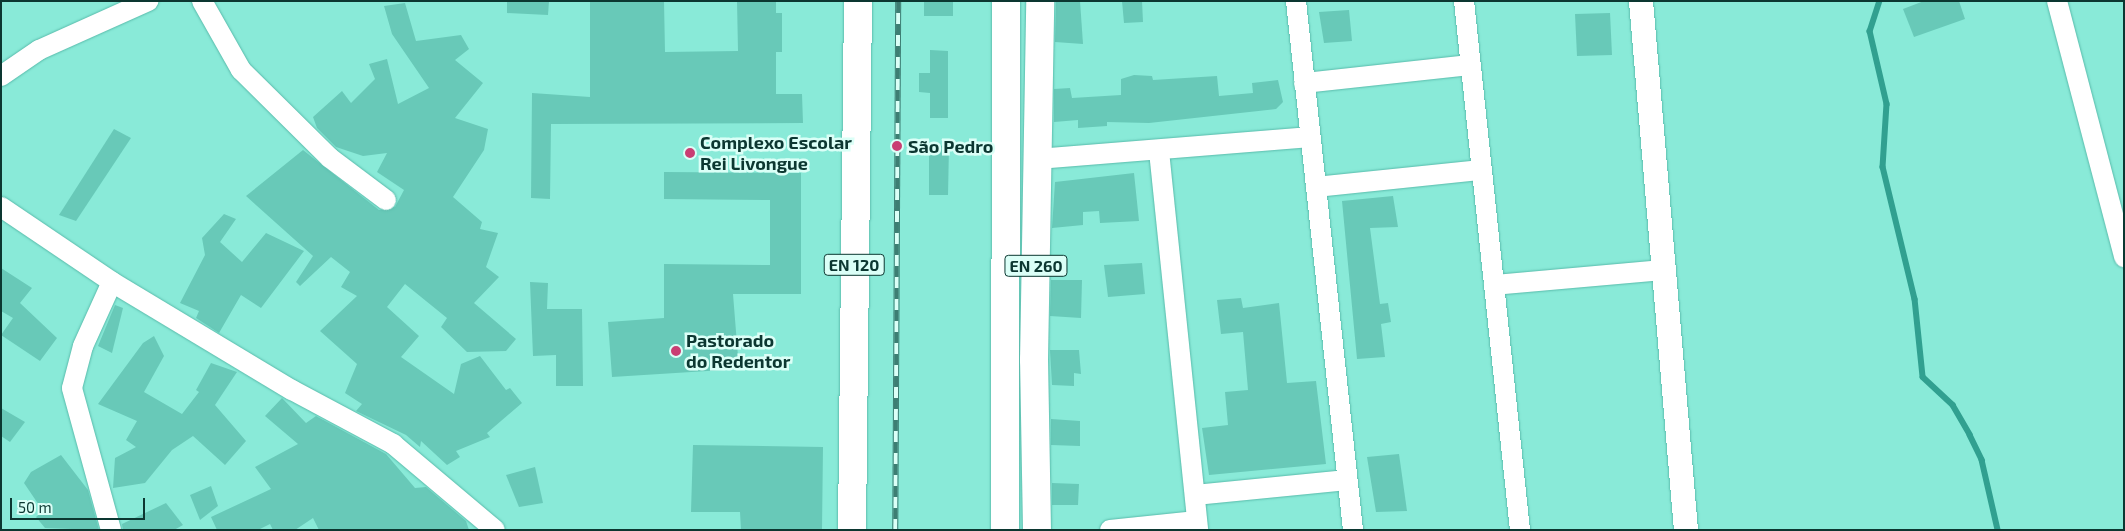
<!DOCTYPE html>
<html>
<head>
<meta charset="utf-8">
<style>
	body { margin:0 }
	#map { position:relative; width:2125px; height:531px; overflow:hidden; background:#89ead8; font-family:"Exo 2",sans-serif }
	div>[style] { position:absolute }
	.stream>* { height:5.5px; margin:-2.75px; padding:0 2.75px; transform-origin:2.75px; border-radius:2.75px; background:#31a090 }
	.building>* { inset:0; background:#68c9b8 }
	.roads { filter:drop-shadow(0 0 1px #59bbab) drop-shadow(0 0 1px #59bbab) }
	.minor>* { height:20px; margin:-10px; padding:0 10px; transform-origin:10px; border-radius:10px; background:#fff }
	.tertiary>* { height:24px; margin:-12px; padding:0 12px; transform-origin:12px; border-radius:12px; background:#fff }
	.primary>* { height:28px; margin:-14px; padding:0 14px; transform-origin:14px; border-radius:14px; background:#fff }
	.rail>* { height:5.5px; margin-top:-2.75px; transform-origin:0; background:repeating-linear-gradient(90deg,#dbfff7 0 11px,#3d7e73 0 22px); box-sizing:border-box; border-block:1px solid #3d7e73 }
	.dots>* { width:14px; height:14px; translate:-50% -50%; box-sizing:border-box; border:2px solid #dbfff7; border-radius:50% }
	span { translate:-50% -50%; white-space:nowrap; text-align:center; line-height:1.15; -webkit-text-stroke:5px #dbfff7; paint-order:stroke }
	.shield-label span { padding:1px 4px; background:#dbfff7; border:1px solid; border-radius:4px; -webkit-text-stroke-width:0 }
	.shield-label { font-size:16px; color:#0c3731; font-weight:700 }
	.poi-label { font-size:18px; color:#0c3731; font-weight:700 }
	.left { translate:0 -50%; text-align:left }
	.frame { position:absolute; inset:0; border:2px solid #0c3731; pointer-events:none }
	.scale { position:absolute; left:10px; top:498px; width:135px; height:22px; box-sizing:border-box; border:2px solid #0c3731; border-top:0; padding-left:6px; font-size:15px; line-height:18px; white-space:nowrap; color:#0c3731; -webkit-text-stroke:4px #dbfff7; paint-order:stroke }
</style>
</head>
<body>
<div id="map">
	<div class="stream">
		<i style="left:1880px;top:1px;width:32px;rotate:108deg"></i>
		<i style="left:1870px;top:31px;width:75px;rotate:76.9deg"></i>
		<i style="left:1887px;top:104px;width:63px;rotate:93.6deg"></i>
		<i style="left:1883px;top:167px;width:136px;rotate:76.4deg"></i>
		<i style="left:1915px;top:299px;width:78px;rotate:84.1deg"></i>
		<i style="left:1923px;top:377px;width:41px;rotate:43deg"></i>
		<i style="left:1953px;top:405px;width:34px;rotate:60deg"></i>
		<i style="left:1970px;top:435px;width:28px;rotate:64deg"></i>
		<i style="left:1982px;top:460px;width:72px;rotate:77.1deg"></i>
	</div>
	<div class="building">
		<i style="clip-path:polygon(507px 1px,549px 1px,548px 15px,507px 13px)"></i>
		<i style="clip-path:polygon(590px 1px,664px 1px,665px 52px,738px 51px,737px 1px,776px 1px,776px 13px,782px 13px,782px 52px,776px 52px,776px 94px,802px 94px,803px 123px,551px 124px,550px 199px,531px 198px,532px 93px,590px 97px)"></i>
		<i style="clip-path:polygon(924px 1px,953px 1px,953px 16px,924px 16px)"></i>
		<i style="clip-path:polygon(1056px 1px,1080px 1px,1083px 44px,1055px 42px)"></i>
		<i style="clip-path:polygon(1122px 1px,1142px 1px,1143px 22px,1124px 23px)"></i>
		<i style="clip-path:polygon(1924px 1px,1959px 1px,1965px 19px,1914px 37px,1903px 9px)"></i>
		<i style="clip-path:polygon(405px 3px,416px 41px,461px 35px,469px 49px,455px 60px,483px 83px,455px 118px,488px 129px,484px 150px,453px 197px,482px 222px,480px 229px,498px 233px,486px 267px,499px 277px,474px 303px,516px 339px,506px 351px,467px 352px,441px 327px,447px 318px,405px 284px,387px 307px,419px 336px,401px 357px,454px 394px,461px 364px,480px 356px,506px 390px,510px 388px,522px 403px,487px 433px,490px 437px,456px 451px,460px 457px,447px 465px,421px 441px,420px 447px,406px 435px,356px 411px,362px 404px,345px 393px,357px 364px,320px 331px,357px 296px,341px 287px,350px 272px,331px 257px,300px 286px,296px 282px,313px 256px,246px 196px,303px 150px,379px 210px,395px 207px,404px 190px,377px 172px,387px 153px,363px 156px,336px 147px,317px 128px,313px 117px,342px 91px,351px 103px,375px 79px,369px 64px,387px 59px,398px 104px,429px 88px,392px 34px,384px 6px)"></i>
		<i style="clip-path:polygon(1349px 10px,1352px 41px,1324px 43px,1319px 12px)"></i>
		<i style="clip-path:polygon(1610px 13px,1612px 55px,1577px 56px,1575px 14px)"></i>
		<i style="clip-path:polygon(930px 50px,948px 51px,948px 118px,930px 118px,930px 93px,919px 92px,919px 73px,930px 73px)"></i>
		<i style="clip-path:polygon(1134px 75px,1152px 76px,1153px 80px,1217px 76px,1219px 96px,1253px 93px,1252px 83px,1278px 80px,1283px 102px,1276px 109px,1149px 123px,1107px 122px,1107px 126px,1078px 128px,1078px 120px,1054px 122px,1054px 89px,1070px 88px,1072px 98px,1121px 95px,1121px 79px)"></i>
		<i style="clip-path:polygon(114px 129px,131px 138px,76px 221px,59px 215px)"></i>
		<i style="clip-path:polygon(929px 145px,949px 146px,948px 195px,929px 195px)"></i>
		<i style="clip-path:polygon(664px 172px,801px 173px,801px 294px,733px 294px,739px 369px,612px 377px,608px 322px,664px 318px,664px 264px,770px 265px,770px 200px,664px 199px)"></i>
		<i style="clip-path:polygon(1134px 173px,1139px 221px,1100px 223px,1099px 211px,1083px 212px,1083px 225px,1052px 228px,1055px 182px)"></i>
		<i style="clip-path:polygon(1393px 196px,1398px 227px,1370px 228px,1380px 304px,1388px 303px,1391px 322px,1381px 324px,1385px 357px,1357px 359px,1342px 201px)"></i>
		<i style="clip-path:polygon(224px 214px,236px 219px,220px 242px,242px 262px,266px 233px,304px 251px,261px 308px,241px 295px,219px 333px,196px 318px,199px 311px,180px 303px,205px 255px,202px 238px)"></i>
		<i style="clip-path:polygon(1142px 263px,1145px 294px,1108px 297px,1104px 265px)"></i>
		<i style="clip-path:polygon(1px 268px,32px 288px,20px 303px,57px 338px,40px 361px,1px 335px,13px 318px,1px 311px)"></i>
		<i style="clip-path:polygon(1051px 280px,1082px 280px,1081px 318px,1050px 316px)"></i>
		<i style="clip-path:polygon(530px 282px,548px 283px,547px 309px,582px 309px,583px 386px,556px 386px,556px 355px,533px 356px)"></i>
		<i style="clip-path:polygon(1241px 298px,1243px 308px,1279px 303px,1287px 383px,1316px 381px,1326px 464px,1209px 475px,1202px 428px,1228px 425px,1225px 392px,1248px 390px,1243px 332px,1221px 334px,1217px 300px)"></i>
		<i style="clip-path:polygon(115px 305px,123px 308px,112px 353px,98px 346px)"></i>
		<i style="clip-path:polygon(154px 336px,164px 356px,144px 392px,182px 414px,199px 392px,196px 390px,211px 363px,237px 372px,215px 405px,246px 441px,225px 465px,193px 436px,172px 450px,145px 483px,113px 488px,115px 458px,136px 447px,126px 440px,137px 421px,98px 404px,143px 343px)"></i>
		<i style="clip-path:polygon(1050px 350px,1079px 350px,1081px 374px,1074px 373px,1074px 386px,1052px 385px)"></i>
		<i style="clip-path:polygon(282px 398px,306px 423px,316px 416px,386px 454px,415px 488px,426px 487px,466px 521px,469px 530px,319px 530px,313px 518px,295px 530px,273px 530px,270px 524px,258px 530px,217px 530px,211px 517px,271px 489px,255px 467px,298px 444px,265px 416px)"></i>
		<i style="clip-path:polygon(1px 408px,25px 422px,10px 442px,1px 436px)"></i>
		<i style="clip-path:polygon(1051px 419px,1080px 421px,1080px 446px,1051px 445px)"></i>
		<i style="clip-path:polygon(693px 445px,823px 447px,822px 530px,741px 530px,740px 512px,691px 512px)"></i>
		<i style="clip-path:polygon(1399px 454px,1407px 511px,1376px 512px,1367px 457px)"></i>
		<i style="clip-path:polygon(61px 455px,88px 490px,99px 530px,45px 528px,36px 517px,43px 511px,24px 483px,31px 472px)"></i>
		<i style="clip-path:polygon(535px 467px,543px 503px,519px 507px,506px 475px)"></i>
		<i style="clip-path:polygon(1052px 483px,1079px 484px,1078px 505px,1052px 505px)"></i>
		<i style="clip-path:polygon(211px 486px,218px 506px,200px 520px,190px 495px)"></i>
		<i style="clip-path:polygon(166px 503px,183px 525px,174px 530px,123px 530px,122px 524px)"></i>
	</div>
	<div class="roads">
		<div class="minor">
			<i style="left:202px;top:1px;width:79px;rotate:60.5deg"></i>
			<i style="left:241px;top:70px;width:125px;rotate:44.7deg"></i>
			<i style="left:330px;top:158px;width:70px;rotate:36.9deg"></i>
			<i style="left:1296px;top:1px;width:532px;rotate:83.85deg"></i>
			<i style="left:1464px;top:1px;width:532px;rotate:83.96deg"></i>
			<i style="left:2057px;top:1px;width:265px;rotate:75.3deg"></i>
			<i style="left:1px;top:76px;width:46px;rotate:-34.4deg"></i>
			<i style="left:39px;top:50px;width:120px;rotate:-24.2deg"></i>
			<i style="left:1304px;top:83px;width:166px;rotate:-6.2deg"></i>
			<i style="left:1159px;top:151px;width:381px;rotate:84.1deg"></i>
			<i style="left:1038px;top:159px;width:273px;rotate:-4.6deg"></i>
			<i style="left:1316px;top:187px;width:166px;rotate:-5.9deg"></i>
			<i style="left:1px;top:207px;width:134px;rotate:34deg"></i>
			<i style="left:112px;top:282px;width:210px;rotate:31deg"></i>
			<i style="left:292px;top:390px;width:115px;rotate:28.1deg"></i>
			<i style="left:393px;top:444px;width:133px;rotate:40.1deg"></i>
			<i style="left:1494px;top:285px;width:168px;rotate:-5.1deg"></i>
			<i style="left:1195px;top:495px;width:153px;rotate:-5.6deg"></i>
			<i style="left:111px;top:530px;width:147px;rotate:-105.4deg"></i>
			<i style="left:72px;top:388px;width:43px;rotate:-75.3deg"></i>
			<i style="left:83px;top:346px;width:70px;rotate:-65.6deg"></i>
			<i style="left:1110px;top:530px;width:87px;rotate:-5.9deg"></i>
		</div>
		<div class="tertiary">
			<i style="left:1641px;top:1px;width:531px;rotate:85.14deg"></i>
		</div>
		<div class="primary">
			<i style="left:852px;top:530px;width:529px;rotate:-89.35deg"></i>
			<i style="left:1005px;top:530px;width:529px;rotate:-89.89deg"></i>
			<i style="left:1037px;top:530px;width:170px;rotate:-91deg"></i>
			<i style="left:1034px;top:360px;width:359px;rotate:-89deg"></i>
		</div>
	</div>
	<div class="rail">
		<i style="left:895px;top:530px;width:529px;rotate:-89.68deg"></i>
	</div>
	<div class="dots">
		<i style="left:897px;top:146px;background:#c93e73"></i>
		<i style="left:690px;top:153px;background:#c93e73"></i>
		<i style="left:676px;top:351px;background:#c93e73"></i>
	</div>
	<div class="shield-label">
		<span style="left:854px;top:265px">EN 120</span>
		<span style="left:1036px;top:266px">EN 260</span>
	</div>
	<div class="poi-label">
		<span class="left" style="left:700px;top:153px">Complexo Escolar<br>Rei Livongue</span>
		<span class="left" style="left:908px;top:146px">São Pedro</span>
		<span class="left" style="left:686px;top:351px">Pastorado<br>do Redentor</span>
	</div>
	<div class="frame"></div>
	<div class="scale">50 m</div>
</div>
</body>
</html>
